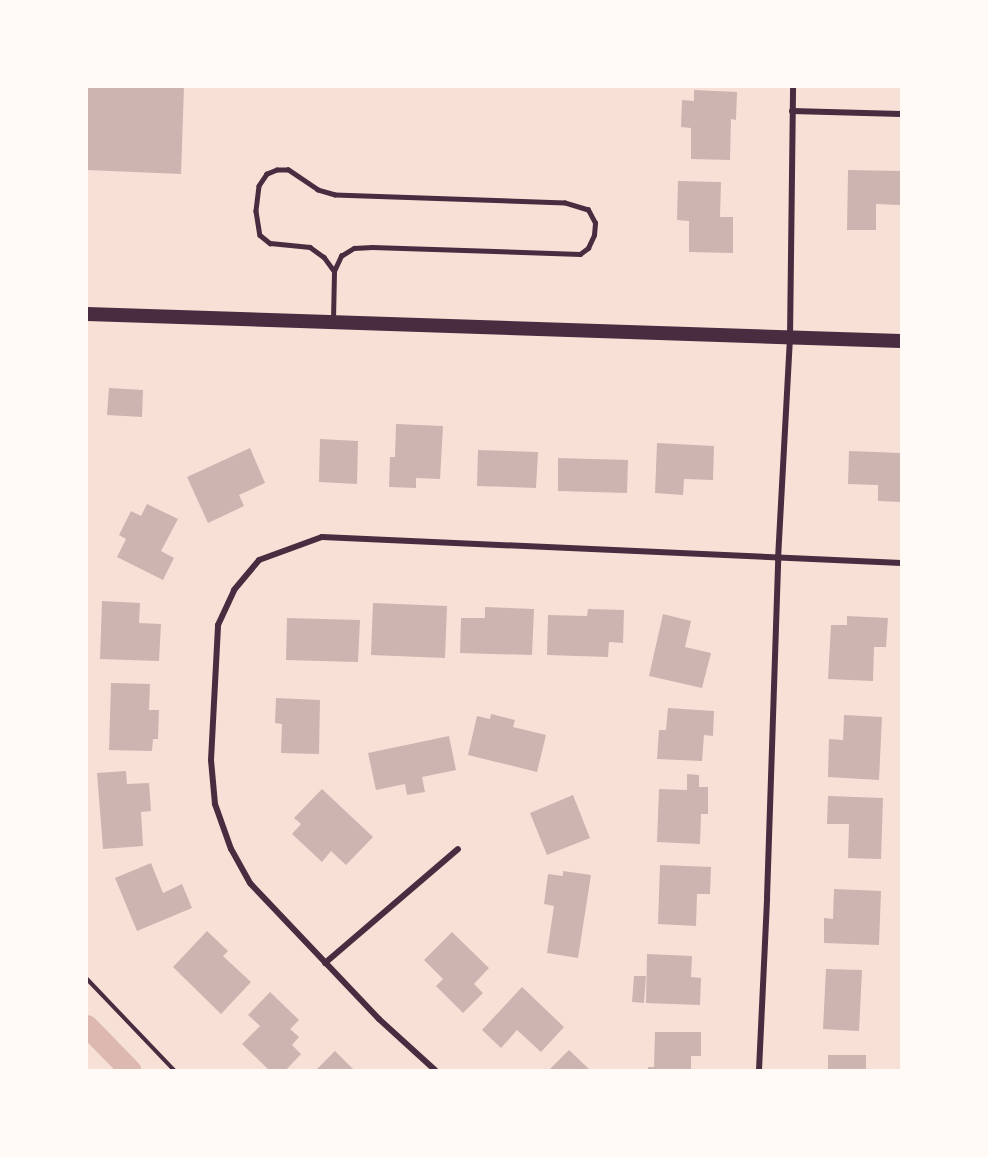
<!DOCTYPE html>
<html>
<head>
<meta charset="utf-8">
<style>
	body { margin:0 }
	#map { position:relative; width:988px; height:1157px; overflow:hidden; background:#f7e1d7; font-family:Montserrat,sans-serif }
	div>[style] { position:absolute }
	.canal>* { height:22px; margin:-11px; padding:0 11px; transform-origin:11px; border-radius:11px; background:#dcb8b0 }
	.building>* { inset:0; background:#ccb4b1 }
	.path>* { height:4px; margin:-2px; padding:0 2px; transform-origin:2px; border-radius:2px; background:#4a2c40 }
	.service>* { height:4.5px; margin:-2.25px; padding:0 2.25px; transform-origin:2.25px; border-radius:2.25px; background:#4a2c40 }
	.minor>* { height:6px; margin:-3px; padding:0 3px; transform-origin:3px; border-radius:3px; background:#4a2c40 }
	.primary>* { height:14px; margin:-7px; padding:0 7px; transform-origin:7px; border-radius:7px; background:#4a2c40 }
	span { translate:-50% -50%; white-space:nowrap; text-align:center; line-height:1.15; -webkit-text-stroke:4.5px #fffaf5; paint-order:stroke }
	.frame { position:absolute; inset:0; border:88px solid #fffaf5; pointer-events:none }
</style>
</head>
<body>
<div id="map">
	<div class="canal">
		<i style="left:87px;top:1026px;width:62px;rotate:45.7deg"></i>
	</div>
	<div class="building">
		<i style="clip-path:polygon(87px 87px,184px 87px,181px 174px,87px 170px)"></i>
		<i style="clip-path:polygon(694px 90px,737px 92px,736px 120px,731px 119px,730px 160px,691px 159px,691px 128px,681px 127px,682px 100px,694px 101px)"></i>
		<i style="clip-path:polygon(848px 170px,901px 171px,901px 205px,876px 204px,876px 230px,847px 230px)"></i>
		<i style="clip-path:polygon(678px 181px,721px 182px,720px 217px,733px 217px,733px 253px,689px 252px,689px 221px,677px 220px)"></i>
		<i style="clip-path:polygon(109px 388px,143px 390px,142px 417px,107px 415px)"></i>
		<i style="clip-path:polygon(396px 424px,443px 426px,440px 479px,416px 478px,416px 488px,389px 487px,390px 457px,395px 457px)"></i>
		<i style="clip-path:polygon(320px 439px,358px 441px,357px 484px,319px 482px)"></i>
		<i style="clip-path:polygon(657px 443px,714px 446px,713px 480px,684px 479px,683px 495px,655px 493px)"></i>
		<i style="clip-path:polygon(250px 448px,265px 483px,239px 495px,244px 506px,208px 523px,187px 477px)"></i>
		<i style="clip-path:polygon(478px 450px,538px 452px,536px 488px,477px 486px)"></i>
		<i style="clip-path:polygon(849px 451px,901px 453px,901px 502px,878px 501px,878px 485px,848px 484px)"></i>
		<i style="clip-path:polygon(558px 458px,628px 460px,627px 493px,558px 491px)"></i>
		<i style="clip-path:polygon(147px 504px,178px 519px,161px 551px,174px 558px,163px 580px,117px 557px,126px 539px,119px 535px,131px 511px,141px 516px)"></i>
		<i style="clip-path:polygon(102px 601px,140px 603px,139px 623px,161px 624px,159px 661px,100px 659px)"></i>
		<i style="clip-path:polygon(373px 603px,447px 606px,445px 658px,371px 655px)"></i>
		<i style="clip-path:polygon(485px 607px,534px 609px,532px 655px,460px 653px,461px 618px,485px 618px)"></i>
		<i style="clip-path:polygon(588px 609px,624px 610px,623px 643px,609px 642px,608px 657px,547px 655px,548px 615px,587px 616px)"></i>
		<i style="clip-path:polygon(663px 614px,691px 621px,685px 647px,711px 653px,702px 688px,649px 676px)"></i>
		<i style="clip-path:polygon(847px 616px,888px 618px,886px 647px,874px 647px,873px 681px,828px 679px,831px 625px,847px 625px)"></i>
		<i style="clip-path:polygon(287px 618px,360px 620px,358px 662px,286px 660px)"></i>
		<i style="clip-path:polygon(111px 683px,150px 684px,149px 710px,159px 710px,158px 739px,153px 739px,152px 751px,109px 750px)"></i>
		<i style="clip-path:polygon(276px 698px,320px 700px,319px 754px,281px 753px,282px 724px,275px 723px)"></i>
		<i style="clip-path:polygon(668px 708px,714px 711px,713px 736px,704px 735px,702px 761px,657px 759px,659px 730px,666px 730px)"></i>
		<i style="clip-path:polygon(491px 714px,515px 720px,513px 727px,546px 735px,537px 772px,468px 755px,477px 716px,490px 719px)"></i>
		<i style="clip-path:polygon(844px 715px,882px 717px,879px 780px,828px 777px,829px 739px,843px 740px)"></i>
		<i style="clip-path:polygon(449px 736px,456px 770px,422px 777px,425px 792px,407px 795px,405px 784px,376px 790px,368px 753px)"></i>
		<i style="clip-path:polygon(126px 771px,127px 784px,149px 783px,151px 811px,141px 812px,143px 846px,103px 849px,97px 773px)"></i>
		<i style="clip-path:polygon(687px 774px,699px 775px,699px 787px,708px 787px,708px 814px,701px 814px,700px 844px,657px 842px,659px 789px,687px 790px)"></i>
		<i style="clip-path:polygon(322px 789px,373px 837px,346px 865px,331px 851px,322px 862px,292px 834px,301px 824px,294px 818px)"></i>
		<i style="clip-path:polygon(573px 795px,590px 838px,547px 855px,530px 813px)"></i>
		<i style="clip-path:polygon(828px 796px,883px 798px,881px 859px,848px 858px,849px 824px,827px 824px)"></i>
		<i style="clip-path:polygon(151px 863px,163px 893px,182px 884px,192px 908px,137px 931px,115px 878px)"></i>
		<i style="clip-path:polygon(660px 865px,711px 867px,710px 894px,697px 894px,696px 926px,658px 924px)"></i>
		<i style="clip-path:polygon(563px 871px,591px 875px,578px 958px,547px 953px,554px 906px,544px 904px,548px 874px,563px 876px)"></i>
		<i style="clip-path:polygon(834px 889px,881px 891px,879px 945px,824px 943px,824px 918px,833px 919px)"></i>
		<i style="clip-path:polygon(207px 931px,228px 951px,223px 956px,251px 982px,221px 1014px,173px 967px)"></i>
		<i style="clip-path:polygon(452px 932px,489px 968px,474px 984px,483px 993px,463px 1013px,436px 986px,443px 979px,424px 960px)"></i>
		<i style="clip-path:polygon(647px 954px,692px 956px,691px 977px,701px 978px,700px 1005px,646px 1003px)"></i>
		<i style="clip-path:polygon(826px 969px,862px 970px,859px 1031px,823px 1029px)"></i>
		<i style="clip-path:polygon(634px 976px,646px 976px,644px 1003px,632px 1002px)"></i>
		<i style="clip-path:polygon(522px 987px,564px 1027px,541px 1052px,517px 1030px,501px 1048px,482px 1030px)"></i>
		<i style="clip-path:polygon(270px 992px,299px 1020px,290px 1029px,299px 1037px,292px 1045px,301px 1054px,286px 1070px,269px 1070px,242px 1044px,260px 1026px,248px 1015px)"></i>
		<i style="clip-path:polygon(655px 1032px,701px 1032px,701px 1056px,691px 1056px,691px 1070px,648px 1070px,648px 1067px,654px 1067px)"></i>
		<i style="clip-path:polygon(569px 1050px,590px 1070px,549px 1070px)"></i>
		<i style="clip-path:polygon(335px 1051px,354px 1070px,316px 1070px)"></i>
		<i style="clip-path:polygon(828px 1055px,866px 1055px,866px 1070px,828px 1070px)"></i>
	</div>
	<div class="path">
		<i style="left:87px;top:979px;width:126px;rotate:46.3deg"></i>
	</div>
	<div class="service">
		<i style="left:333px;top:320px;width:49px;rotate:-88.8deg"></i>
		<i style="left:334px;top:271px;width:17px;rotate:-65deg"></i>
		<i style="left:341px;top:256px;width:15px;rotate:-32deg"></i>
		<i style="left:354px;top:248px;width:18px;rotate:-3deg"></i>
		<i style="left:372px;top:247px;width:208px;rotate:1.9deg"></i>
		<i style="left:580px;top:254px;width:10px;rotate:-37deg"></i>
		<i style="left:588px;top:248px;width:14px;rotate:-65deg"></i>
		<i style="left:594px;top:235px;width:12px;rotate:-85deg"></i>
		<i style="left:595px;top:223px;width:15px;rotate:-118deg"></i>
		<i style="left:588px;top:210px;width:24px;rotate:-163deg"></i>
		<i style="left:565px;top:203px;width:230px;rotate:-178deg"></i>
		<i style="left:335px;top:195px;width:18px;rotate:-164deg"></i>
		<i style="left:318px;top:190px;width:36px;rotate:-146deg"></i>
		<i style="left:288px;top:170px;width:11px;rotate:180deg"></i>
		<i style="left:277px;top:170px;width:11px;rotate:158deg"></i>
		<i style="left:267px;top:174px;width:14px;rotate:124deg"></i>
		<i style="left:259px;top:186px;width:25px;rotate:97deg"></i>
		<i style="left:256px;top:211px;width:24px;rotate:81deg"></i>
		<i style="left:260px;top:235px;width:13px;rotate:39deg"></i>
		<i style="left:270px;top:243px;width:40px;rotate:5.7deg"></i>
		<i style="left:310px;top:247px;width:17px;rotate:36deg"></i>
		<i style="left:324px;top:257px;width:17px;rotate:54deg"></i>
	</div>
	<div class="minor">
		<i style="left:792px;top:111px;width:109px;rotate:1.6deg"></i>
		<i style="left:325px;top:963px;width:175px;rotate:-40.6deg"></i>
		<i style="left:435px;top:1070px;width:76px;rotate:-137.7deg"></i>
		<i style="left:379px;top:1019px;width:187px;rotate:-133.5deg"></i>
		<i style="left:250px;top:883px;width:39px;rotate:-119deg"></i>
		<i style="left:231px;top:849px;width:48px;rotate:-109.6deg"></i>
		<i style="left:215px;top:804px;width:44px;rotate:-95.2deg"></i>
		<i style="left:211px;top:760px;width:135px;rotate:-87deg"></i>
		<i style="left:218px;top:625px;width:38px;rotate:-65deg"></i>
		<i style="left:234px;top:590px;width:39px;rotate:-50deg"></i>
		<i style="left:259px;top:560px;width:67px;rotate:-20.1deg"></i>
		<i style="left:322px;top:537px;width:580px;rotate:2.57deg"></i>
		<i style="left:759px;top:1070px;width:172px;rotate:-87.3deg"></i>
		<i style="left:767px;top:898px;width:339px;rotate:-88.1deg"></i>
		<i style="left:778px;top:559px;width:221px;rotate:-86.9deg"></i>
		<i style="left:790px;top:338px;width:251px;rotate:-89.3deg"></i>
	</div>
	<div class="primary">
		<i style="left:87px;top:314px;width:814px;rotate:1.9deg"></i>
	</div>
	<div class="frame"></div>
</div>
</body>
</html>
